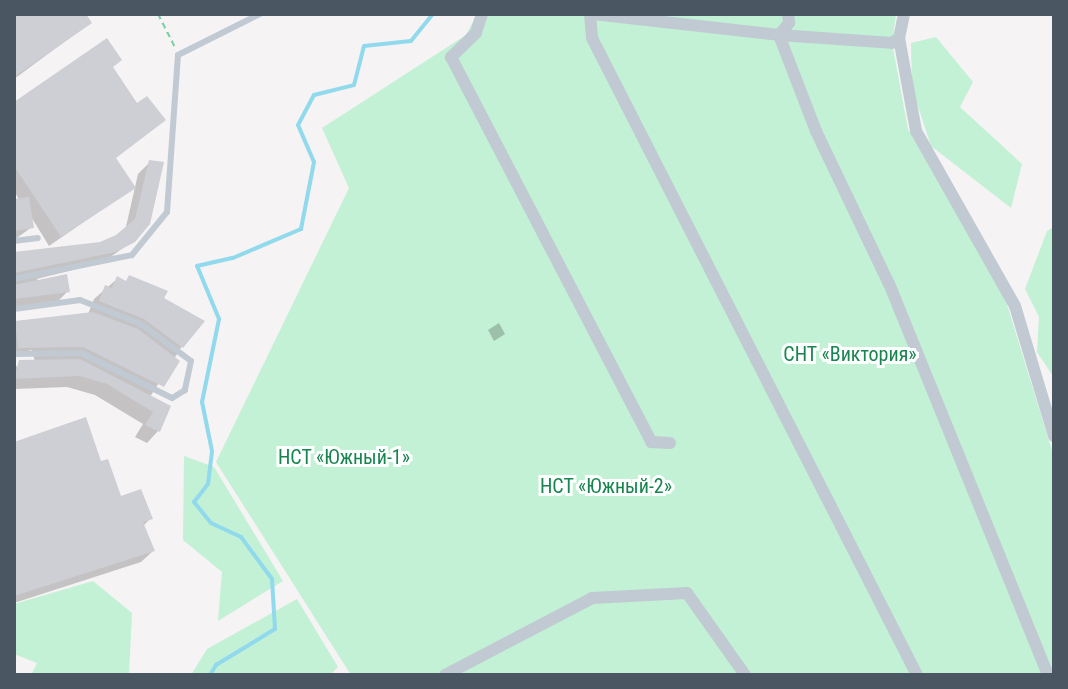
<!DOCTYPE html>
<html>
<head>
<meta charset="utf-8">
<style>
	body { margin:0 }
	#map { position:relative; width:1068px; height:689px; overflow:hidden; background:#f5f3f3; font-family:"Roboto Condensed",sans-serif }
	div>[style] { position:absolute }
	.green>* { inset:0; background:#c3f1d5 }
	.shadow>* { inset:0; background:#0003 }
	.stream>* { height:4px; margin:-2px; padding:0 2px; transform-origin:2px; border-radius:2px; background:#91d9ed }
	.building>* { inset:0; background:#cdcfd5 }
	.path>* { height:2px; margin-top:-1px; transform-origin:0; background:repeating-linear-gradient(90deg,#7acfa7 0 6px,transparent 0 10px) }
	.service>* { height:6px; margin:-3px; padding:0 3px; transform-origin:3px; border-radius:3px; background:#c1cad2 }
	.minor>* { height:12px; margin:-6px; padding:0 6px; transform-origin:6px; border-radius:6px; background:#c1cad2 }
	span { translate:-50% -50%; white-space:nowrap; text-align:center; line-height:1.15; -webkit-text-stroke:6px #fff; paint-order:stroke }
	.park-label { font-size:20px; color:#188550 }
	.frame { position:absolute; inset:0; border:16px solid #4a5661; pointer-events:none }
</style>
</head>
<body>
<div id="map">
	<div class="green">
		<i style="clip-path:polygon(477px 14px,896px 14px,892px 43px,908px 129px,1005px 298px,1054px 457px,1054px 675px,351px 675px,216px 462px,349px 188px,322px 128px,466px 35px)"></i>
		<i style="clip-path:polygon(936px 37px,973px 82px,960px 107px,1022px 164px,1011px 208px,931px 146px,912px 88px,911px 43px)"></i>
		<i style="clip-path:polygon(1054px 227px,1054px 376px,1053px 376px,1037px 352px,1039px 317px,1025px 289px,1047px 231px)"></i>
		<i style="clip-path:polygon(184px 456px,214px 467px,283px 581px,218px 621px,222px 572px,183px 540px)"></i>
		<i style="clip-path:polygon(93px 581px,132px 613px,129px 675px,31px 675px,37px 663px,14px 654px,14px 604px)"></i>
		<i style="clip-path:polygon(297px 599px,338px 667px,330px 675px,191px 675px,207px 649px)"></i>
	</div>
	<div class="shadow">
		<i style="clip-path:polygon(14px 14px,83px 14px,90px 23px,14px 79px)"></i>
		<i style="clip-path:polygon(111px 69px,137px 106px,163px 120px,114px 159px,133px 188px,49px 246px,30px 215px,32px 227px,14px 240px,14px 201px,20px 201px,14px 191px,14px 105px)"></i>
		<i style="clip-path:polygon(150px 162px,133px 241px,102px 263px,36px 279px,68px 291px,56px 303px,14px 308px,14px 254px,101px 244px,125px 231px,138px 174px)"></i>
		<i style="clip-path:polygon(117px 279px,162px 298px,182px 346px,150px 397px,168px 407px,158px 431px,147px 443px,135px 437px,143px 424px,95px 395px,67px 387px,14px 389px,14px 367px,35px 362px,32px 350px,14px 354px,14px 324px,88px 314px,94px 299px)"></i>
		<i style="clip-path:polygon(499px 323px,505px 334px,494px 341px,488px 330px)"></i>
		<i style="clip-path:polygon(14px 444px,99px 463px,120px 499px,151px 518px,143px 526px,153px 551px,141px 562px,14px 603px)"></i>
	</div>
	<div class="stream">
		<i style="left:210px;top:675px;width:12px;rotate:-59deg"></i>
		<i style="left:216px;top:665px;width:69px;rotate:-31.4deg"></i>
		<i style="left:275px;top:629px;width:50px;rotate:-93.4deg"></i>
		<i style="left:272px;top:579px;width:52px;rotate:-126.4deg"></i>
		<i style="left:241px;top:537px;width:33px;rotate:-155deg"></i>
		<i style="left:211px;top:523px;width:27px;rotate:-129deg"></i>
		<i style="left:194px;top:502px;width:23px;rotate:-52deg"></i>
		<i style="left:208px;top:484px;width:33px;rotate:-83deg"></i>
		<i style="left:212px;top:451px;width:50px;rotate:-101.5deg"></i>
		<i style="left:202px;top:402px;width:85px;rotate:-78.4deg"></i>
		<i style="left:219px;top:319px;width:57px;rotate:-112.5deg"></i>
		<i style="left:197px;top:266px;width:37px;rotate:-13deg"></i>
		<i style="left:233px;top:258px;width:74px;rotate:-23.1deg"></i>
		<i style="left:301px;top:229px;width:68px;rotate:-79deg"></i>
		<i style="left:314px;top:162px;width:40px;rotate:-113.4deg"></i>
		<i style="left:298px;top:125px;width:34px;rotate:-62deg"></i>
		<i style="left:314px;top:95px;width:41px;rotate:-14deg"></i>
		<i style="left:354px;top:85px;width:40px;rotate:-75.6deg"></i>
		<i style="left:364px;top:46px;width:47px;rotate:-6.1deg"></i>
		<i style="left:411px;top:41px;width:35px;rotate:-51deg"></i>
	</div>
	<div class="building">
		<i style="clip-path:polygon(14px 14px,86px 14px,92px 23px,14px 77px)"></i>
		<i style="clip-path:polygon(107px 38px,122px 60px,113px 67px,137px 103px,147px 96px,166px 120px,116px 158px,136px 188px,61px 237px,14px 166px,14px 102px)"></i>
		<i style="clip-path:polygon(149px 160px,164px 162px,150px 224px,135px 242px,116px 252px,14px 273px,14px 252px,100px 242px,116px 235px,135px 219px)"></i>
		<i style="clip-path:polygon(29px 197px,34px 228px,14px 231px,14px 199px)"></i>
		<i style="clip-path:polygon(67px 274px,70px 292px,14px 299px,14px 285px)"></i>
		<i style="clip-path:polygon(129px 275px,168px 291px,164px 298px,205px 321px,183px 348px,144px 319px,99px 301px,105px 285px,112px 288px,117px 276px,126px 281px)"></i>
		<i style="clip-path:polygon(93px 312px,138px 329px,180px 361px,164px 387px,83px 347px,18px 348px,15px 321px)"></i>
		<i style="clip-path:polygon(80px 359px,171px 406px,160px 432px,145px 425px,153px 412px,107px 384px,80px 376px,14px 379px,19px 360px)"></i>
		<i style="clip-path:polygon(86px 417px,101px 461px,108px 459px,121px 496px,141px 489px,153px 519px,143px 522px,155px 551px,14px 596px,14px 442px)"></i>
	</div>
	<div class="path">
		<i style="left:158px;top:14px;width:36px;rotate:63deg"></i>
	</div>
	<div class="service">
		<i style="left:14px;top:241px;width:24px;rotate:-7deg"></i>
		<i style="left:14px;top:279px;width:120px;rotate:-11.5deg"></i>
		<i style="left:132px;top:255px;width:55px;rotate:-50.9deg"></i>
		<i style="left:167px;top:212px;width:157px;rotate:-86deg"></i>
		<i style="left:178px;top:55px;width:92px;rotate:-26.6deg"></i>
		<i style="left:14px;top:309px;width:67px;rotate:-7.8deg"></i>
		<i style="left:80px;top:300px;width:66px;rotate:21.5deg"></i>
		<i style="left:141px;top:324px;width:62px;rotate:36.5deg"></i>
		<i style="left:191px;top:361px;width:30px;rotate:102deg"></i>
		<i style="left:185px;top:390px;width:15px;rotate:148deg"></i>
		<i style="left:172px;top:398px;width:102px;rotate:-153.7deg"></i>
		<i style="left:81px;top:353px;width:67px;rotate:179.1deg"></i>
	</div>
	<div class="minor">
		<i style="left:482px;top:14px;width:20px;rotate:108deg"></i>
		<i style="left:476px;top:33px;width:35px;rotate:136deg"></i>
		<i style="left:451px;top:57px;width:434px;rotate:62.5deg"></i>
		<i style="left:651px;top:442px;width:19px;rotate:3deg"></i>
		<i style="left:590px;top:14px;width:24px;rotate:85deg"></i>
		<i style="left:592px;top:38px;width:715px;rotate:62.97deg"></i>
		<i style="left:593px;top:14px;width:187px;rotate:6.4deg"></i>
		<i style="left:779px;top:35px;width:16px;rotate:-50deg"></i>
		<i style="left:789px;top:23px;width:9px;rotate:-96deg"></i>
		<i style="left:899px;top:38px;width:25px;rotate:-78deg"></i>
		<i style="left:445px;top:675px;width:166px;rotate:-27.6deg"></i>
		<i style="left:592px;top:598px;width:95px;rotate:-3deg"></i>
		<i style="left:687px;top:593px;width:100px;rotate:54.7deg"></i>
		<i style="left:1048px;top:675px;width:422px;rotate:-112.1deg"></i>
		<i style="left:889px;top:284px;width:170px;rotate:-115.5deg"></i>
		<i style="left:816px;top:131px;width:103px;rotate:-111.1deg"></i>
		<i style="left:779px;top:35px;width:113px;rotate:4deg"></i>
		<i style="left:892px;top:43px;width:9px;rotate:-36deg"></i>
		<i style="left:899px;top:38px;width:95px;rotate:79.6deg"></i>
		<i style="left:916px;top:131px;width:201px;rotate:60.5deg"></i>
		<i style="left:1015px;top:306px;width:136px;rotate:73.3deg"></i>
	</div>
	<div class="park-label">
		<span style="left:850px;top:354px">СНТ «Виктория»</span>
		<span style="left:344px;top:457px">НСТ «Южный-1»</span>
		<span style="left:606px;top:486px">НСТ «Южный-2»</span>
	</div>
	<div class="frame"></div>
</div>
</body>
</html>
